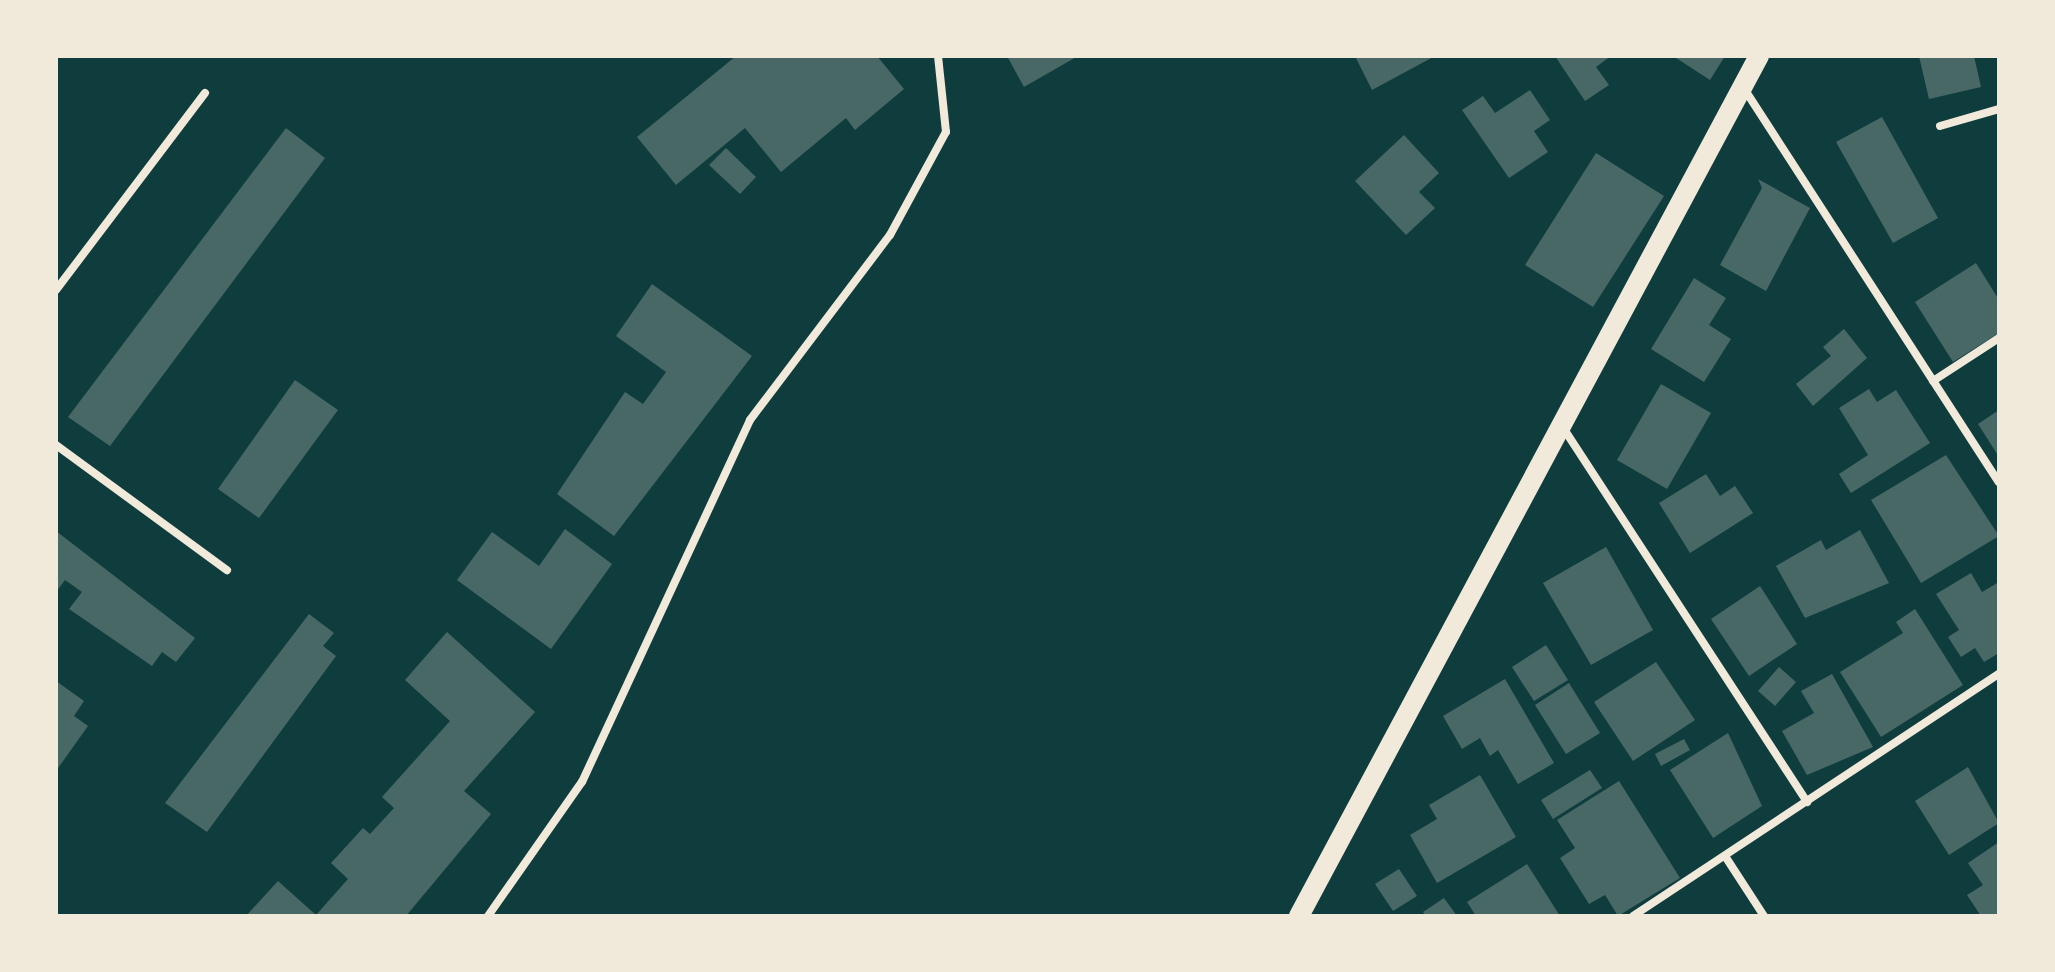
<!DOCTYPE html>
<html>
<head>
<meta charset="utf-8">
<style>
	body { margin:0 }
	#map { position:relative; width:2055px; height:972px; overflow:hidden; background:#0f3d3e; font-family:"IBM Plex Sans",sans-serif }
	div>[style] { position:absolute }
	.building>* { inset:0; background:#486865 }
	.minor>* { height:8px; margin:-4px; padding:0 4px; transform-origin:4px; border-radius:4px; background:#f1e9da }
	.primary>* { height:20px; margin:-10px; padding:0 10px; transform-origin:10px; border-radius:10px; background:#f1e9da }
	span { translate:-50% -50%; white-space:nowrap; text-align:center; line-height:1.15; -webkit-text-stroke:6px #f1e9da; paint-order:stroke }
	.frame { position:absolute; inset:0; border:58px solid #f1e9da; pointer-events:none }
</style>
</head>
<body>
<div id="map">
	<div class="building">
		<i style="clip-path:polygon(736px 56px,877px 56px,904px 89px,855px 130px,846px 118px,781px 172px,745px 128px,676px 185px,637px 137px)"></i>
		<i style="clip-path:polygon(1007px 56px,1078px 56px,1024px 87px)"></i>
		<i style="clip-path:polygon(1355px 56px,1435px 56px,1372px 90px)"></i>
		<i style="clip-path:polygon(1555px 56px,1611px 56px,1596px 67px,1609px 85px,1585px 101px)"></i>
		<i style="clip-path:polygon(1673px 56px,1725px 56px,1710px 80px)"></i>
		<i style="clip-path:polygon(1919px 56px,1974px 56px,1981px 87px,1929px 99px)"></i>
		<i style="clip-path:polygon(1530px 90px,1550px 120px,1534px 131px,1548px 152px,1509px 178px,1462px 110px,1483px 96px,1495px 113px)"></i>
		<i style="clip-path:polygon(1882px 117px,1938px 218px,1893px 243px,1836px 142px)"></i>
		<i style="clip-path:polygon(286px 128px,325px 158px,110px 446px,68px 417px)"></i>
		<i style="clip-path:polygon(1404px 135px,1439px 173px,1419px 192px,1435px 208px,1406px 235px,1355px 181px)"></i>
		<i style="clip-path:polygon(726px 148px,756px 177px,740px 194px,709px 165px)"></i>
		<i style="clip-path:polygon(1596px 153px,1664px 196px,1593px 307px,1525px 265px)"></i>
		<i style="clip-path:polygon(1758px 179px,1810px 208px,1766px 291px,1720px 265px,1762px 188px)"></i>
		<i style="clip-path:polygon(1976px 263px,1999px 300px,1999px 333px,1953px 362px,1915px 302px)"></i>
		<i style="clip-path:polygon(1694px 278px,1726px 298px,1709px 325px,1731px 339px,1704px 382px,1651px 349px)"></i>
		<i style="clip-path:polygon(652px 284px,752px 356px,614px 536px,557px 494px,625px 392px,643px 404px,666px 372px,616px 336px)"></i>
		<i style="clip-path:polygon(1844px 329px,1867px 358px,1813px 406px,1796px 384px,1831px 356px,1823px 347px)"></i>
		<i style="clip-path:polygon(295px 380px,338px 410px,259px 518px,218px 489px)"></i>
		<i style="clip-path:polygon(1661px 384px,1711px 413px,1667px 489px,1617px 460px)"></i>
		<i style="clip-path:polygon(1869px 389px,1877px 402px,1896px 390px,1930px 443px,1851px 493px,1839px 474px,1868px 455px,1839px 408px)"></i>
		<i style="clip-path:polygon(1999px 410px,1999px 457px,1978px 424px)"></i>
		<i style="clip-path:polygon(1946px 455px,1999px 536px,1921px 583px,1871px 500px)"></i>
		<i style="clip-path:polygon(1706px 474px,1720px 496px,1735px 486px,1753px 513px,1690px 553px,1659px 503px)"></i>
		<i style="clip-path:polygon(565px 529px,612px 564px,551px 649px,457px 580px,492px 532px,539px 566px)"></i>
		<i style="clip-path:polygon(1860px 530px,1889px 583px,1805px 618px,1776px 566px,1821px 540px,1826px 550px)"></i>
		<i style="clip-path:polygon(56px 531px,195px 638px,176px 662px,162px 652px,152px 666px,69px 609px,82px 592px,65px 580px,56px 592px)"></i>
		<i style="clip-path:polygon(1606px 547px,1653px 630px,1591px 665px,1543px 583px)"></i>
		<i style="clip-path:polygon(1971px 573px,1982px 592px,1999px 582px,1999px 653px,1984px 662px,1975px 648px,1961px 657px,1948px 637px,1959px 630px,1936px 594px)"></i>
		<i style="clip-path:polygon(1760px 586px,1797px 644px,1749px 676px,1711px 619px)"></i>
		<i style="clip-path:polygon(1915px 609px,1963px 685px,1881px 737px,1840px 672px,1903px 633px,1896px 622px)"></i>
		<i style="clip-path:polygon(309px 614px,334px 633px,323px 646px,336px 656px,207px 832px,165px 803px)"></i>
		<i style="clip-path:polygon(447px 632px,535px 712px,464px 791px,491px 814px,406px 916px,246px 916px,278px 881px,316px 915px,348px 879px,331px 863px,363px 828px,370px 834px,394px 808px,382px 797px,450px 721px,405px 680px)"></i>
		<i style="clip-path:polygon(1546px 645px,1568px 680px,1534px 701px,1512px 667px)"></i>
		<i style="clip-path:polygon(1656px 662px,1695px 720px,1633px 761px,1594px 702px)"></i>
		<i style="clip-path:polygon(1779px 667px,1796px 682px,1775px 706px,1758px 691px)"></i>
		<i style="clip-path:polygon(1832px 674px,1873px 747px,1807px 775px,1782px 731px,1814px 713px,1801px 691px)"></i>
		<i style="clip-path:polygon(1505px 679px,1554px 763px,1518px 784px,1498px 750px,1490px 756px,1480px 738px,1462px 749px,1443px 716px)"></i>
		<i style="clip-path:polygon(56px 681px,84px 701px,74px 716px,88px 726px,56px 771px)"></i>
		<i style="clip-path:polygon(1569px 683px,1600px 733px,1566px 754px,1535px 705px)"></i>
		<i style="clip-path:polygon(1728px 733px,1762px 806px,1713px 838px,1670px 770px)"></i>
		<i style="clip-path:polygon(1684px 739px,1690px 750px,1661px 766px,1655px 754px)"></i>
		<i style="clip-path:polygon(1968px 767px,1999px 823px,1949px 855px,1915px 801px)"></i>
		<i style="clip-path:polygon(1590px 770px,1602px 788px,1553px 819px,1541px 800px)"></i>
		<i style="clip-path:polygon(1480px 775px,1516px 837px,1437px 883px,1410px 835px,1437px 819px,1429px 805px)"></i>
		<i style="clip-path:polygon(1619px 781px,1680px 878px,1618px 916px,1605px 895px,1589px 904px,1560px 858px,1575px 848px,1557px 820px)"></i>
		<i style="clip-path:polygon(1999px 842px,1999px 916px,1981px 916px,1967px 895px,1983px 885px,1968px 863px)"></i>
		<i style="clip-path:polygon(1527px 864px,1560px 916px,1476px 916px,1467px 902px)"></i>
		<i style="clip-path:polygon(1399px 869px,1417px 896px,1393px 911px,1375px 884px)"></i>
		<i style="clip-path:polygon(1444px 898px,1457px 916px,1426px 916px,1423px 912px)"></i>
	</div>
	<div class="minor">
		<i style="left:1745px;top:90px;width:467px;rotate:57.1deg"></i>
		<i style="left:1940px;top:126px;width:61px;rotate:-16.1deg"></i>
		<i style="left:56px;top:290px;width:247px;rotate:-52.9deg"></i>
		<i style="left:1933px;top:381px;width:79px;rotate:-33.1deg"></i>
		<i style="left:1562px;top:426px;width:449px;rotate:56.9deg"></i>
		<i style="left:56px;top:445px;width:212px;rotate:36.2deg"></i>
		<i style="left:1725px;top:856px;width:72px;rotate:57deg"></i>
		<i style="left:488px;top:916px;width:164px;rotate:-55deg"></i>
		<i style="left:582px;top:782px;width:399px;rotate:-65.1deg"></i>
		<i style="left:750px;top:420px;width:232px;rotate:-52.9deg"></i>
		<i style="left:890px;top:235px;width:117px;rotate:-61.5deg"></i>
		<i style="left:946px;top:132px;width:76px;rotate:-96deg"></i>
		<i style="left:1633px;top:916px;width:439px;rotate:-33.5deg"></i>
	</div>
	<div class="primary">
		<i style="left:1299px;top:916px;width:975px;rotate:-61.86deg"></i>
	</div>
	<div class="frame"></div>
</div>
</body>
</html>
